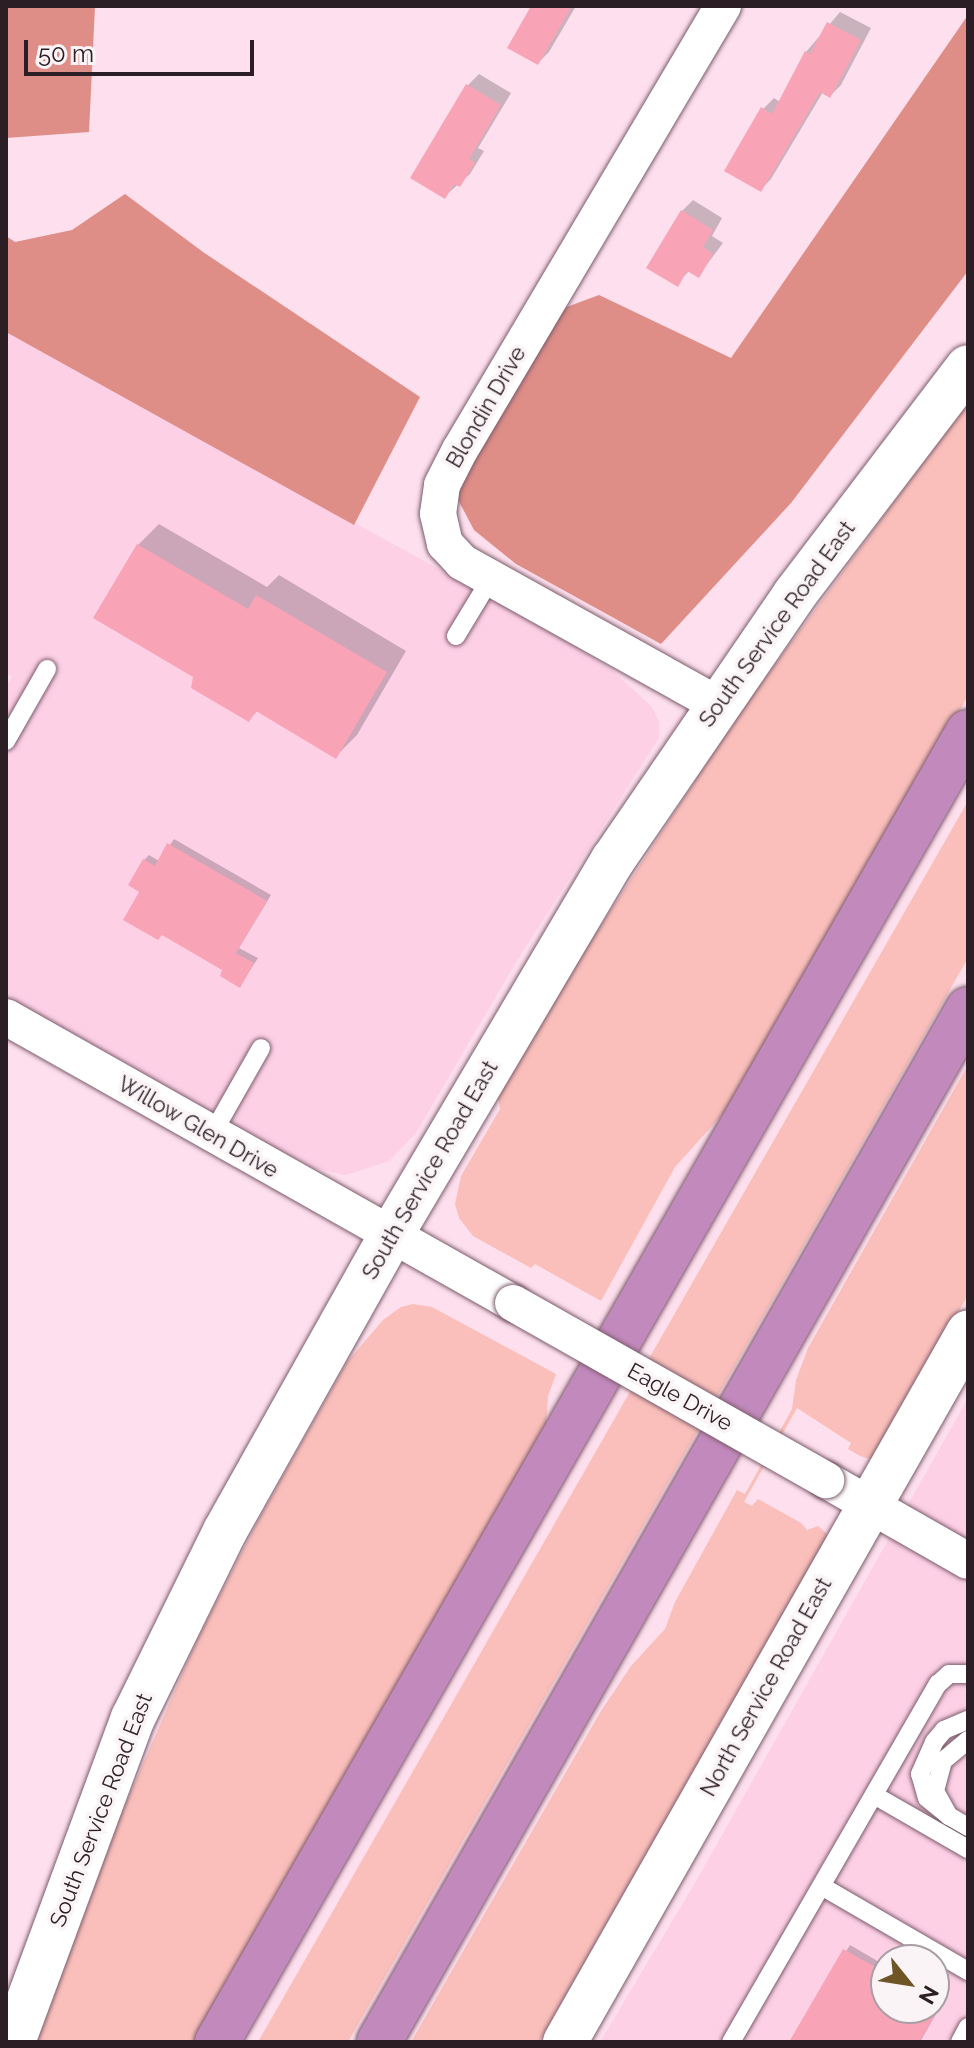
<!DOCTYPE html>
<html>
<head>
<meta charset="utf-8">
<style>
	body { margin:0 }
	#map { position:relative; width:974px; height:2048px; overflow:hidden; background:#fddfed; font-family:Raleway,sans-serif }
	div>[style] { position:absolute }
	.built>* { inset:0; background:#fdd0e6 }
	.green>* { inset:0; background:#fabfba }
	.forest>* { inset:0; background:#df8d87 }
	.shadow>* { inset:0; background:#0003 }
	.building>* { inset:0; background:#f8a4b6 }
	.roads { filter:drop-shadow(0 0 2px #7c5c6c) drop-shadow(0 0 2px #7c5c6c) }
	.lane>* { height:18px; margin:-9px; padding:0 9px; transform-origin:9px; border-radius:9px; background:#fff }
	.street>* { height:36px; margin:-18px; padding:0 18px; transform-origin:18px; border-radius:18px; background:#fff }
	.secondary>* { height:44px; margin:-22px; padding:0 22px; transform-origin:22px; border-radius:22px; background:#fff }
	.highway>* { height:44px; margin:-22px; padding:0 22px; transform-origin:22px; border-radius:22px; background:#c289bd }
	.bridges { filter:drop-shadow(0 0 2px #7c5c6c) drop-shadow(0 0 2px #7c5c6c) }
	.street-bridge>* { height:36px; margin:-18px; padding:0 18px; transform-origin:18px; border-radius:18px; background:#fff }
	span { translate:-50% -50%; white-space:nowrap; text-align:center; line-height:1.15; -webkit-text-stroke:7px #fbf4f7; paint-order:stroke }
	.street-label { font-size:22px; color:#2b1e25 }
	.frame { position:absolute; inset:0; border:8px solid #2b1e25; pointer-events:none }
	.north { position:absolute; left:870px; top:1944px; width:80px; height:80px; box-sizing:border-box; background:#fbf4f7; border:2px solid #a89ea3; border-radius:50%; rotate:120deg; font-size:22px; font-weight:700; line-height:32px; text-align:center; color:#2b1e25 }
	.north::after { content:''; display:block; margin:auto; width:28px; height:36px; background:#6f5426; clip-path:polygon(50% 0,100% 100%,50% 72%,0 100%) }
	.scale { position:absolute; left:24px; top:40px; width:230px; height:36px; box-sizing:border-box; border:4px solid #2b1e25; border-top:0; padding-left:10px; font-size:24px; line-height:28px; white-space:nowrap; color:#2b1e25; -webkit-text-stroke:6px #fbf4f7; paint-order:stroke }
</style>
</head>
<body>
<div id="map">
	<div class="built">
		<i style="clip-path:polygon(6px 332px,561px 636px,613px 671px,652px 707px,659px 722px,659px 738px,515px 964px,416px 1133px,389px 1161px,346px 1175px,313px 1168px,255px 1139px,6px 997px,6px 686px,12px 677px,6px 673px)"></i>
		<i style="clip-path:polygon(evenodd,968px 1398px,968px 2042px,600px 2042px,695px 1883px,968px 1398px,886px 1960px,934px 1960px,934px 2008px,886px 2008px,886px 1960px)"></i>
	</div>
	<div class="green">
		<i style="clip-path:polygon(968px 401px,968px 696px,747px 1080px,730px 1106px,675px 1167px,601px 1301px,535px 1264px,531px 1268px,473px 1236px,459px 1218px,455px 1204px,461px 1176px,500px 1109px,498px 1097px,579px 959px,674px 813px,746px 704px)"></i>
		<i style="clip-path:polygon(968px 801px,968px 958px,348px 2042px,258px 2042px)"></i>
		<i style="clip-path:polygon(968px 1065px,968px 1295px,877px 1454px,870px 1459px,860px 1456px,848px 1449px,851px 1443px,797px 1408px,744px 1502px,752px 1506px,758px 1499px,801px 1523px,807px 1530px,818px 1526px,827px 1534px,826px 1539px,539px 2042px,411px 2042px,601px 1711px,631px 1666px,665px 1629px,675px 1602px,737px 1490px,745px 1494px,792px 1409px,796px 1380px,808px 1348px)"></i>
		<i style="clip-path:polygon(413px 1304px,432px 1307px,556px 1374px,548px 1396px,546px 1426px,288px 1884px,194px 2042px,37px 2042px,119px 1819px,197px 1640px,259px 1519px,347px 1362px,383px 1320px,401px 1307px)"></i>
	</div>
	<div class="forest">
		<i style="clip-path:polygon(6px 6px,95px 6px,89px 132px,6px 138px)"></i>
		<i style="clip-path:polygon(968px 15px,968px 271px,791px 503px,661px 644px,516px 564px,474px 530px,455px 494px,556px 311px,599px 295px,731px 358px)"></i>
		<i style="clip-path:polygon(125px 194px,203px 252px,420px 397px,354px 525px,6px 332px,6px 236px,15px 242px,72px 230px)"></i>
	</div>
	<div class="shadow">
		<i style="clip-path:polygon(533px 6px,576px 6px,549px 52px,538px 63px)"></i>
		<i style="clip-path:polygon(840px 12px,871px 28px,841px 85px,830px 96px,823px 92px,771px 179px,760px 190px,763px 109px,774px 98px,780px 102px,806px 52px)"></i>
		<i style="clip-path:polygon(479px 74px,511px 93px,478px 148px,484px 151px,470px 174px,445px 196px,468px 85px)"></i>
		<i style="clip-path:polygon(693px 200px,722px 218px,712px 236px,723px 243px,699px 275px,690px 270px,677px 284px,682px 211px)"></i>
		<i style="clip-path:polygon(159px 524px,267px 587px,279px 575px,406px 651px,357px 735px,336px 756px,258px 710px,249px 720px,196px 676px,138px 545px)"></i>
		<i style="clip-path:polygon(174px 839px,271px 895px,239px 948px,258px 958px,240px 986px,141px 891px,144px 860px,149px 855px,159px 861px)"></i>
		<i style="clip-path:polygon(850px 1945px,886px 1966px,886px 2008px,934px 2008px,934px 1994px,944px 2000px,920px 2042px,791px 2042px)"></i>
	</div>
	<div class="building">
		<i style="clip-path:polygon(531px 6px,572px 6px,538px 65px,507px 48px)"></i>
		<i style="clip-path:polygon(827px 22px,861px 40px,830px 98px,820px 92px,761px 192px,724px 171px,761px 107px,772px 114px,805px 51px,810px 54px)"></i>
		<i style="clip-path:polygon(466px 84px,501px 105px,469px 159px,475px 163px,460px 187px,454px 184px,445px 199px,410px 178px)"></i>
		<i style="clip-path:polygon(681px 210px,713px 230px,703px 247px,713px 254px,699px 278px,687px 271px,678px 287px,646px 268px)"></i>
		<i style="clip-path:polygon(137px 544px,248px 609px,256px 595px,387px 672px,336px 759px,256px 711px,249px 722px,191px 688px,193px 677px,93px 618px)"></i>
		<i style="clip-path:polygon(167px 843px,267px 901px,236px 953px,254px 963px,240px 988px,220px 976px,222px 970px,162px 935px,158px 940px,123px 920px,139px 892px,128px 885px,143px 859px,155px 866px)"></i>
		<i style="clip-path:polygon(843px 1949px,886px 1973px,886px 2008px,939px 2008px,919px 2042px,789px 2042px)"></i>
	</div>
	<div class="roads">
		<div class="lane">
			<i style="left:456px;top:636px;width:68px;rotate:-58.9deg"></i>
			<i style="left:6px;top:741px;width:83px;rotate:-60.3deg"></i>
			<i style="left:211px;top:1136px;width:101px;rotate:-60.4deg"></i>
			<i style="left:968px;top:1740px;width:33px;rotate:140deg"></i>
			<i style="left:943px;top:1761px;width:31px;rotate:105deg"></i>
			<i style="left:935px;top:1791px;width:29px;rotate:61deg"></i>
			<i style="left:949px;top:1816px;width:22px;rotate:30deg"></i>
			<i style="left:874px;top:1795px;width:108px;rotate:29.9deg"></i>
			<i style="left:949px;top:1816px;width:28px;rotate:-141deg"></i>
			<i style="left:927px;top:1798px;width:25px;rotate:-106deg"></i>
			<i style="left:920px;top:1774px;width:35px;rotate:-66deg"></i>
			<i style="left:934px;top:1742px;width:16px;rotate:-50deg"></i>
			<i style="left:944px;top:1730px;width:26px;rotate:-23deg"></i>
			<i style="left:823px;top:1887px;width:168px;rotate:30.1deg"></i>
			<i style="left:731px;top:2042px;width:414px;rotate:-60deg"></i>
			<i style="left:938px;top:1684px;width:15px;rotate:-42deg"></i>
			<i style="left:949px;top:1674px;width:19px"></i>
			<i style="left:960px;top:2042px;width:17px;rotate:-62deg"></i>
		</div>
		<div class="street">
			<i style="left:717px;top:704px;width:292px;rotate:-150.9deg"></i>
			<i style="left:462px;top:562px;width:25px;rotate:-133deg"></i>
			<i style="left:445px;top:544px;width:31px;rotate:-103deg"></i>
			<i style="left:438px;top:514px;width:29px;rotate:-82deg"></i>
			<i style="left:442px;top:485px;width:39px;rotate:-63deg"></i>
			<i style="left:460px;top:450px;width:516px;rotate:-59.36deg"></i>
			<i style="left:6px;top:1017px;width:582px;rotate:29.43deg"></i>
			<i style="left:826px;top:1480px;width:163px;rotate:29.7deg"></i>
		</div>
		<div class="secondary">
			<i style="left:13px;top:2042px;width:346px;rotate:-69.7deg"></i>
			<i style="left:133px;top:1718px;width:208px;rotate:-63.8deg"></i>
			<i style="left:225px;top:1531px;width:339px;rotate:-60.7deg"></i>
			<i style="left:391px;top:1235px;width:436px;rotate:-59.4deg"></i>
			<i style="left:613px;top:860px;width:322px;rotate:-55.6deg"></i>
			<i style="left:795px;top:594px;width:285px;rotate:-52.7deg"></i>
			<i style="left:565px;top:2042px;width:816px;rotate:-60.39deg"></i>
		</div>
		<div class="highway">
			<i style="left:217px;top:2042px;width:1510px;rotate:-60.18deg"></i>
			<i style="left:379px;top:2042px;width:1189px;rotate:-60.31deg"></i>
		</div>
	</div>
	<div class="bridges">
		<div class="street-bridge">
			<i style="left:513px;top:1303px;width:360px;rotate:29.5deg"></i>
		</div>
	</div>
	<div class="street-label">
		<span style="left:486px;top:407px;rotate:-60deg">Blondin Drive</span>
		<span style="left:777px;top:624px;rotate:-54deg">South Service Road East</span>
		<span style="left:198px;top:1127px;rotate:30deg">Willow Glen Drive</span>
		<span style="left:430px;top:1170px;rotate:-60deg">South Service Road East</span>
		<span style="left:680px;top:1397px;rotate:29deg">Eagle Drive</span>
		<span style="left:766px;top:1687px;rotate:-61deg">North Service Road East</span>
		<span style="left:101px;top:1810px;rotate:-69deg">South Service Road East</span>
	</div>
	<div class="frame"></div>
	<div class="north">N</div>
	<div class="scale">50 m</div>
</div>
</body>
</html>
